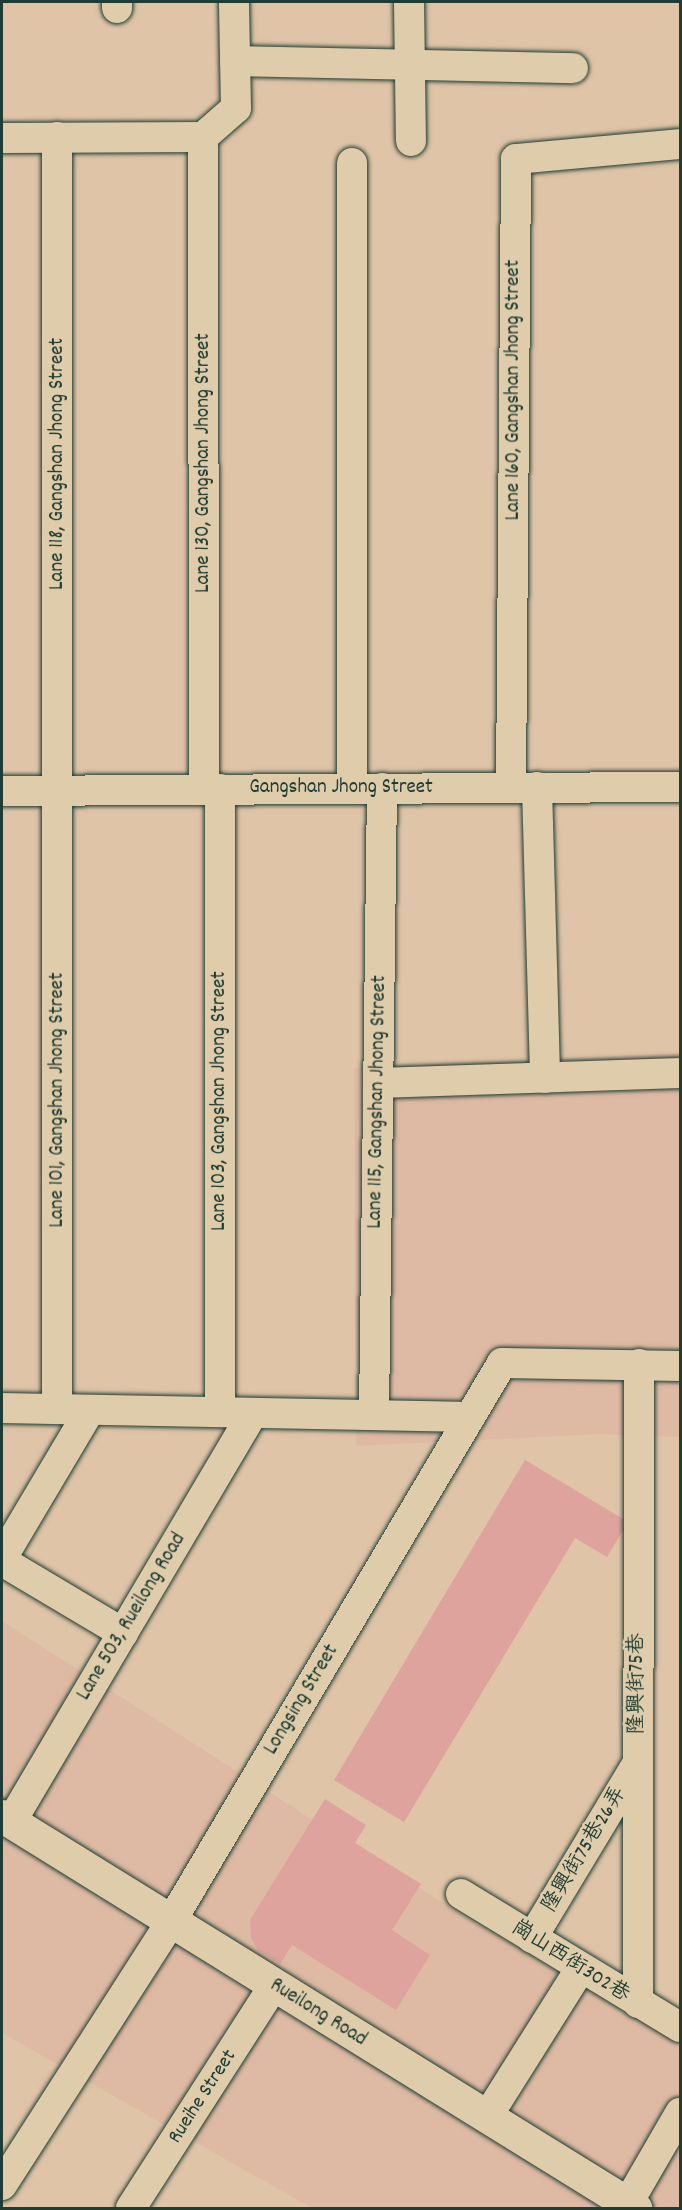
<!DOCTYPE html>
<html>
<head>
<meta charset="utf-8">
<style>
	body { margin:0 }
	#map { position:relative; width:682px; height:2210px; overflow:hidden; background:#dfc4a7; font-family:Dekko,"LXGW WenKai TC",sans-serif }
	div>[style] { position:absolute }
	.built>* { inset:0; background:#debaa4 }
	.building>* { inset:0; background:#dda39c }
	.roads { filter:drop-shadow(0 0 2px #1f3d34) drop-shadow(0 0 2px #1f3d34) }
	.minor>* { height:30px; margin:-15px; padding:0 15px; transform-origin:15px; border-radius:15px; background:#dfccaa }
	.tertiary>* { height:33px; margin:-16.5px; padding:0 16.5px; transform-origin:16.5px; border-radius:16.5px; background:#dfccaa }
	span { translate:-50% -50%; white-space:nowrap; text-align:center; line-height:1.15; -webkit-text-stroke:5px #dfccaa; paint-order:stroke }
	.street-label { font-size:21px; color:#1f3d34 }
	.frame { position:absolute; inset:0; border:3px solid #1f3d34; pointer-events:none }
</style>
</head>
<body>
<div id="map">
	<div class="built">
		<i style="clip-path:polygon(680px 1053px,680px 1437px,600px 1434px,356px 1446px,354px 1068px)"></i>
		<i style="clip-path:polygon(2px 1621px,468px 1919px,680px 2040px,680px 2208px,312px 2208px,2px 2033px)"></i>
	</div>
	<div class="building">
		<i style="clip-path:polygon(525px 1460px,628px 1522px,607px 1557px,575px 1538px,404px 1822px,334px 1780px)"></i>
		<i style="clip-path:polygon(325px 1799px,366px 1825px,355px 1843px,421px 1884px,392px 1930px,430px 1955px,396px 2010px,292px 1945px,280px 1964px,258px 1950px,251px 1938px,250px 1920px)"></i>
	</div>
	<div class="roads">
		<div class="minor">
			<i style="left:117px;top:2px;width:6px;rotate:90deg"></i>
			<i style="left:409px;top:2px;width:139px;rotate:89.2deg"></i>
			<i style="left:235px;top:61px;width:338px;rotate:1.2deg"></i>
			<i style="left:203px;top:137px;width:652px;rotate:89.91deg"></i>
			<i style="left:2px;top:138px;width:201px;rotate:-0.3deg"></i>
			<i style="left:203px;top:137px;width:44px;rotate:-41.3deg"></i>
			<i style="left:236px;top:108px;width:106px;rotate:-91.1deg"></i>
			<i style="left:352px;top:163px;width:625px;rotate:90deg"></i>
			<i style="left:511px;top:787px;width:628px;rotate:-89.54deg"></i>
			<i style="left:516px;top:159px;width:165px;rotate:-5.2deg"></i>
			<i style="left:537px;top:787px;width:291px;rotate:88.4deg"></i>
			<i style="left:2px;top:791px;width:678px;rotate:-0.34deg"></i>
			<i style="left:378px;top:1083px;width:302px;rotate:-1.9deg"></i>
			<i style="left:2px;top:1408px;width:468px;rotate:1.1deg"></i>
			<i style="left:57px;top:1409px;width:1272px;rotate:-90deg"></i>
			<i style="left:220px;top:1412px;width:623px;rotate:-90deg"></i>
			<i style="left:374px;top:1415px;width:627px;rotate:-89.27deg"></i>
			<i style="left:2px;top:1558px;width:172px;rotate:-59.3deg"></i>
			<i style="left:2px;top:1561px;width:141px;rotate:30.8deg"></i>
			<i style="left:11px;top:1822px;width:475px;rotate:-59.4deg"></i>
			<i style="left:461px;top:1894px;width:256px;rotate:31.3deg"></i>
			<i style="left:532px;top:1938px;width:205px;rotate:-58.9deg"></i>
			<i style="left:638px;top:2003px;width:639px;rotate:-89.91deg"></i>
			<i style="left:487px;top:2117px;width:176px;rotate:-57.8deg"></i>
			<i style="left:2px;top:2185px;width:315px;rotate:-57.3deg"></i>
			<i style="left:172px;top:1920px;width:647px;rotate:-59.35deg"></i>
			<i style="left:502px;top:1363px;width:178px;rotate:1deg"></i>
			<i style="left:131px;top:2208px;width:265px;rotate:-57.3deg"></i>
			<i style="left:625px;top:2208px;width:110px;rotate:-59.9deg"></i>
		</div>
		<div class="tertiary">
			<i style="left:2px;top:1816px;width:745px;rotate:31.77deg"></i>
		</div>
	</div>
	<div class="street-label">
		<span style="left:514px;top:390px;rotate:-90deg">Lane 160, Gangshan Jhong Street</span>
		<span style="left:204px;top:463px;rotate:-90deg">Lane 130, Gangshan Jhong Street</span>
		<span style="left:58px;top:464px;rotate:-90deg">Lane 118, Gangshan Jhong Street</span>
		<span style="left:341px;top:788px">Gangshan Jhong Street</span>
		<span style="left:58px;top:1100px;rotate:-90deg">Lane 101, Gangshan Jhong Street</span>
		<span style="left:220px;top:1101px;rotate:-90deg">Lane 103, Gangshan Jhong Street</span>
		<span style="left:378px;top:1102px;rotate:-89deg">Lane 115, Gangshan Jhong Street</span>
		<span style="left:132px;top:1617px;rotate:-59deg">Lane 503, Rueilong Road</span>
		<span style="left:638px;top:1684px;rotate:-90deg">隆興街75巷</span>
		<span style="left:302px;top:1700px;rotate:-59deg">Longsing Street</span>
		<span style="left:585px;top:1850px;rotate:-59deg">隆興街75巷26弄</span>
		<span style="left:570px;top:1962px;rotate:32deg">崗山西街302巷</span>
		<span style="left:318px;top:2013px;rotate:32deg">Rueilong Road</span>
		<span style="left:203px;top:2097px;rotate:-57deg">Rueihe Street</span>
	</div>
	<div class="frame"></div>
</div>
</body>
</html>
